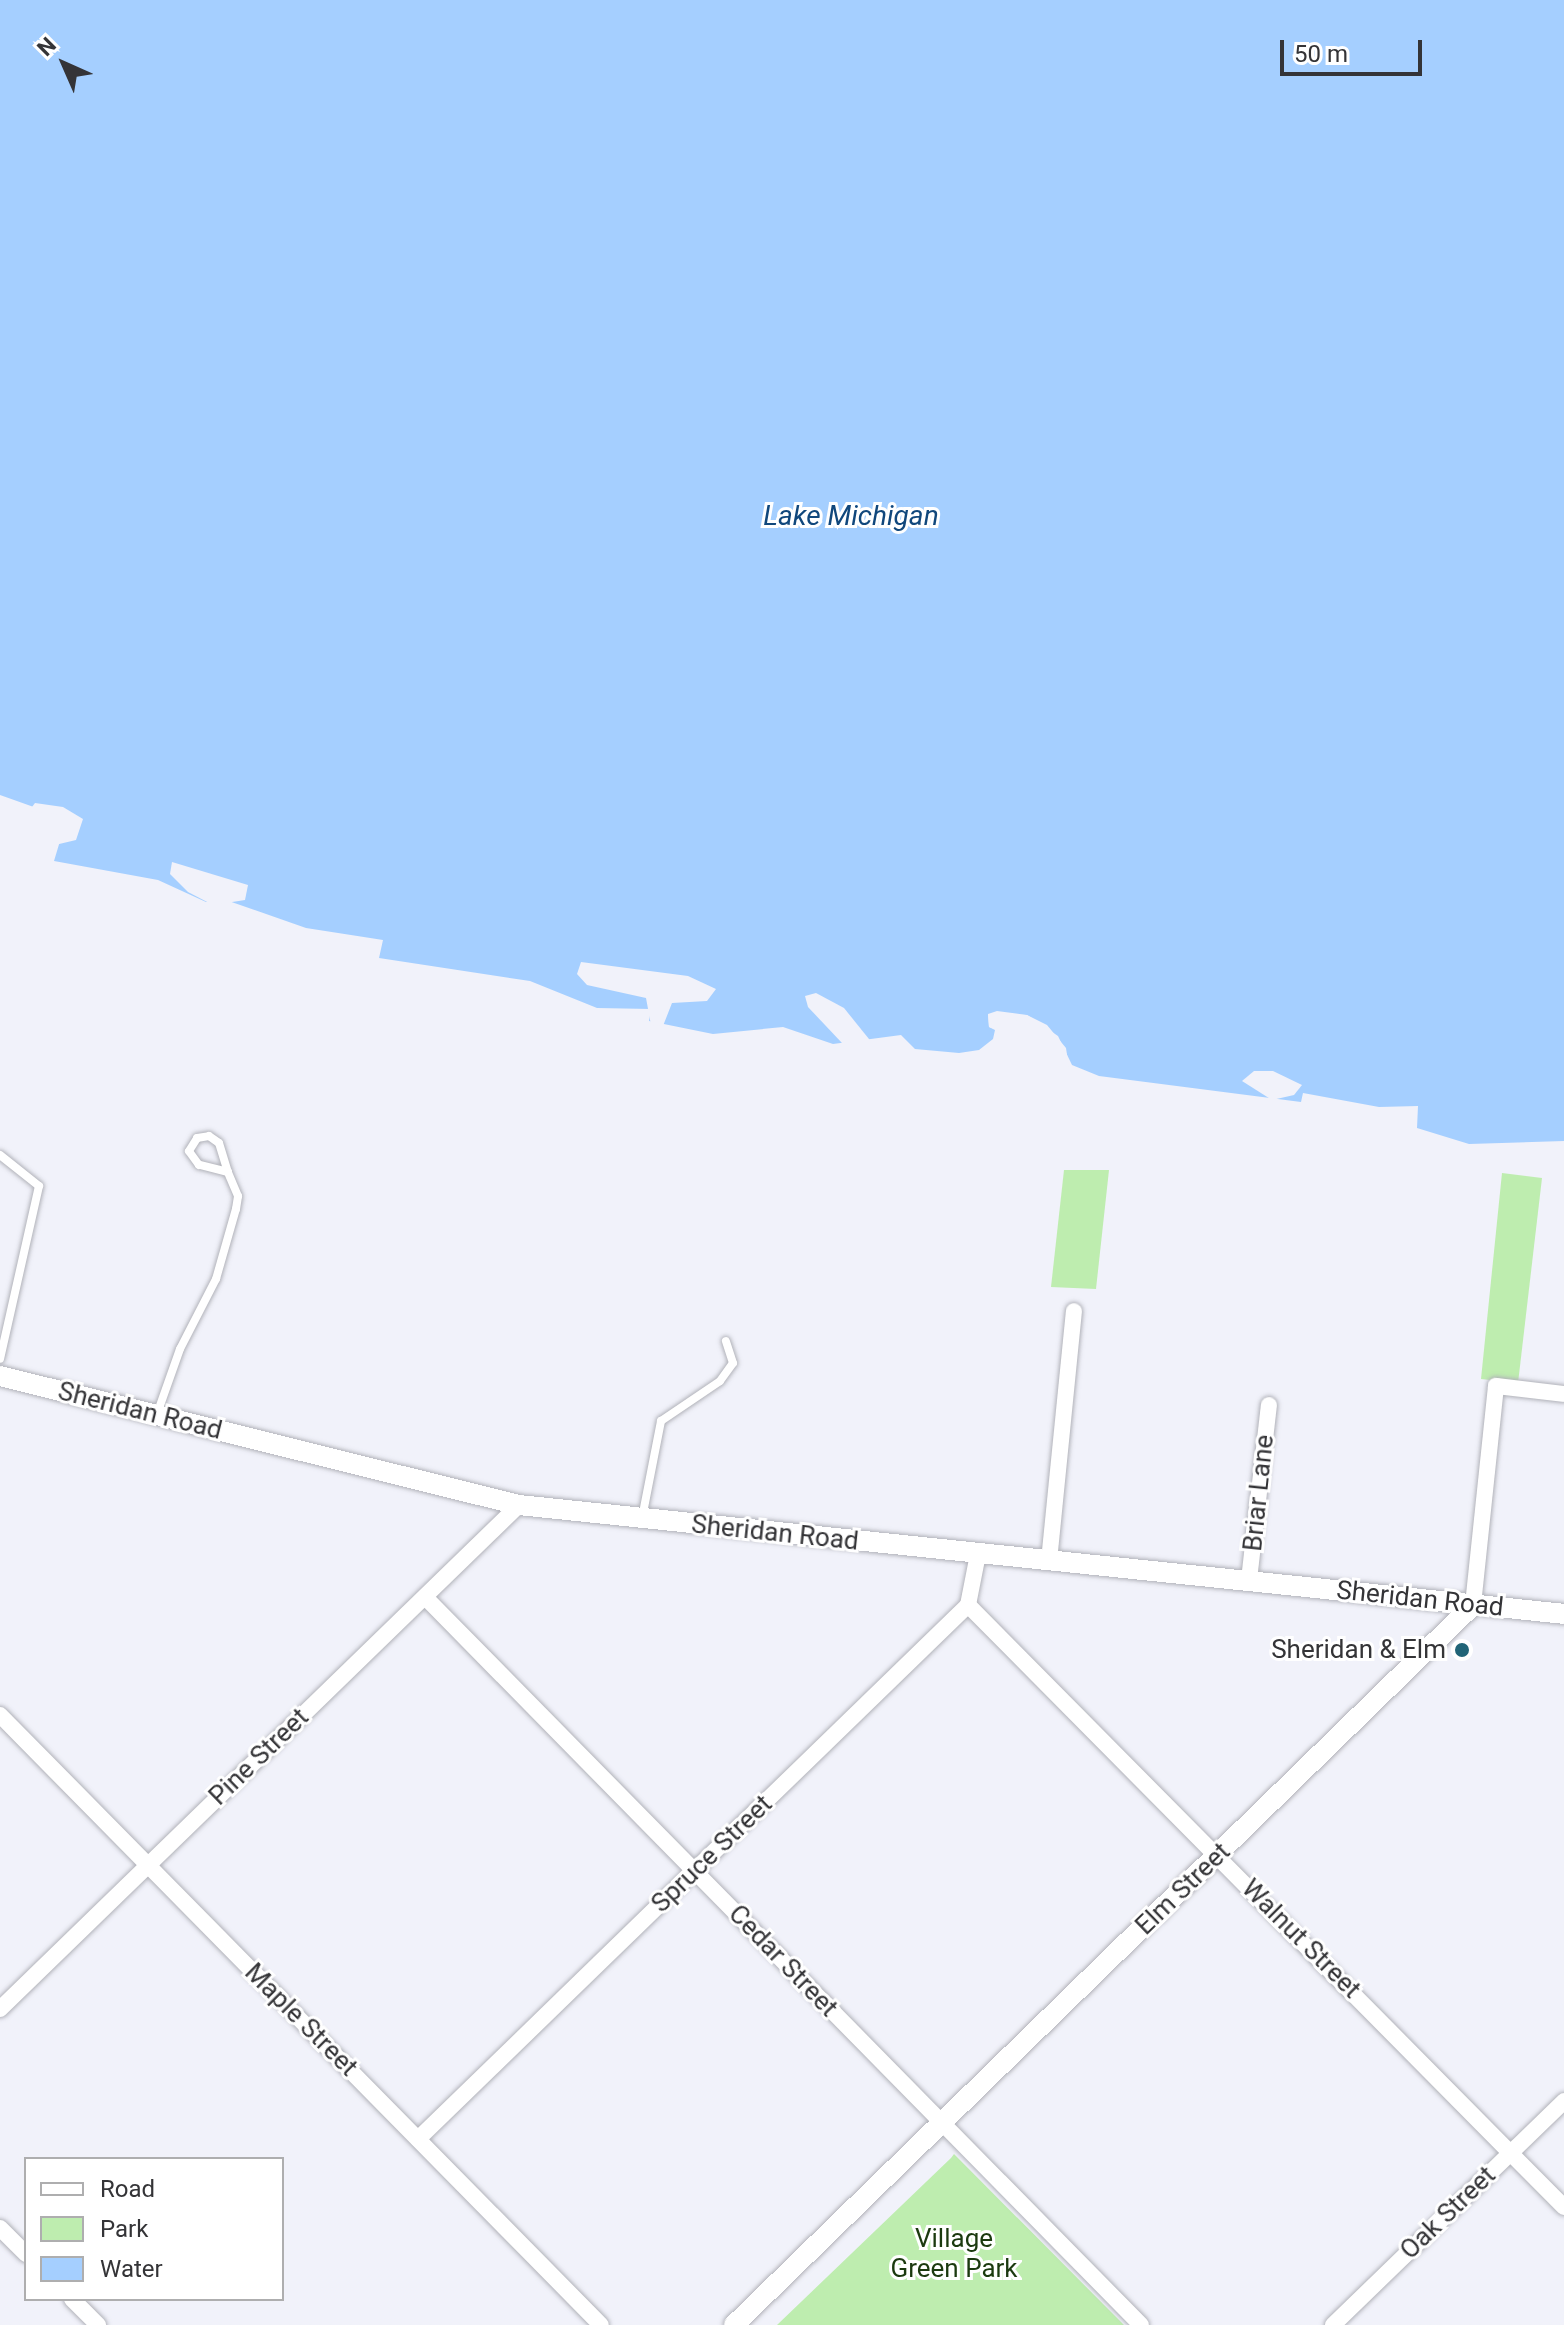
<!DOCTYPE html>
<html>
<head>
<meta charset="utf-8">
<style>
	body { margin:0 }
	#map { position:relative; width:1564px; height:2325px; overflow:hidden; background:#f1f2fa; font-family:Roboto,sans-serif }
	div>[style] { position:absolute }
	.green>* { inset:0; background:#beedaf }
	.water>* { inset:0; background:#a5cfff }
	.pier>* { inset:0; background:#f1f2fa }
	.roads { filter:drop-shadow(0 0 2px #b1b2b9) drop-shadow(0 0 2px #b1b2b9) }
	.service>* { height:8px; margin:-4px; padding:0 4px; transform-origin:4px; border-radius:4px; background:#fff }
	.minor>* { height:16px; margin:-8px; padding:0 8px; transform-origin:8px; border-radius:8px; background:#fff }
	.tertiary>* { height:20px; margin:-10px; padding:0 10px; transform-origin:10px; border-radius:10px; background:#fff }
	.dots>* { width:22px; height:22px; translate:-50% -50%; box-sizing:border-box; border:4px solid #fff; border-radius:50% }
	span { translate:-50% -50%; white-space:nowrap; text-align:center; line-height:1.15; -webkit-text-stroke:6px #fff; paint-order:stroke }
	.street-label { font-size:26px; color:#343437 }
	.poi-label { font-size:26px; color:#343437 }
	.right { translate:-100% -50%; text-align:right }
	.park-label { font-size:26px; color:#1b3a0f }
	.water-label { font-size:28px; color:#10477c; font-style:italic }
	.legend { position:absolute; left:24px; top:2157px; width:260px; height:144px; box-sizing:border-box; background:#fff; border:2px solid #aeaeaf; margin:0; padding:10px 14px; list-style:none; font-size:24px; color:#343437 }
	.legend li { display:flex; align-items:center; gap:16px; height:40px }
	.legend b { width:40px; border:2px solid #aeaeaf }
	.north { position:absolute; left:24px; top:24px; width:80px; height:80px; -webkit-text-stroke:6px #fff; paint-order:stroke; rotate:315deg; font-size:22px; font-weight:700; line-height:32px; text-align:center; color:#343437 }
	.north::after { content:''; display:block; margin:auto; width:28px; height:36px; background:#343437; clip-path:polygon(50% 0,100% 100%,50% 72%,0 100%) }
	.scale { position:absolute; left:1280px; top:40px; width:142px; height:36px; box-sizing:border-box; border:4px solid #343437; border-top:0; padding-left:10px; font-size:24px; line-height:28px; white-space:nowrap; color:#343437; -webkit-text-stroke:6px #fff; paint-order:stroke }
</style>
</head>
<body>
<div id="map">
	<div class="green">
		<i style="clip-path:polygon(1064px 1170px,1109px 1170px,1096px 1289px,1051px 1287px)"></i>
		<i style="clip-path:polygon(1502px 1173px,1542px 1178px,1518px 1383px,1481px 1379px)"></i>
		<i style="clip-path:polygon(954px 2154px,1124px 2325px,777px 2325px,951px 2158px)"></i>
	</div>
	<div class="water">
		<i style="clip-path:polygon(0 0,1564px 0,1564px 1141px,1469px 1144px,1417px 1128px,1418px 1106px,1379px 1107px,1303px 1093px,1301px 1102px,1099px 1076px,1072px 1065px,1058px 1036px,1027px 1015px,988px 1014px,989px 1027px,995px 1030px,993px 1039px,979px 1050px,959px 1053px,915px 1049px,901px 1035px,833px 1044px,783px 1027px,713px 1034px,649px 1021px,651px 1009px,597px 1008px,530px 981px,379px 958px,383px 940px,306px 928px,220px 898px,206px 902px,158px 880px,54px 861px,69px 811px,45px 811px,0 795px)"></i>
	</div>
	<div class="pier">
		<i style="clip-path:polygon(35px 803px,63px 807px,83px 819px,76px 840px,55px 845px,64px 815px,29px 811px)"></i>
		<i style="clip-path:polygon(172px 862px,248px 885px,245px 900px,213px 905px,188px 892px,170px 874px)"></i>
		<i style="clip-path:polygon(581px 962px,688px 976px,716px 989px,707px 1001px,672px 1003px,663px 1026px,651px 1025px,646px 998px,587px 985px,577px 974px)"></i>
		<i style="clip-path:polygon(816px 993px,844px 1008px,873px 1044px,842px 1043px,808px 1007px,805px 996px)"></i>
		<i style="clip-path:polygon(997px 1011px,1027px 1015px,1047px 1025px,1066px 1048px,1069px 1068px,1045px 1028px,997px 1015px,990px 1022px,999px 1030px,989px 1027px,988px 1014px)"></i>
		<i style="clip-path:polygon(1254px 1071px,1273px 1071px,1302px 1085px,1294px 1095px,1272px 1100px,1242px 1081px)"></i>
	</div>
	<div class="roads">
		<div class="service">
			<i style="left:0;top:1155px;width:50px;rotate:38.5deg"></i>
			<i style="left:39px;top:1186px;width:177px;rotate:102.7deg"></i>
			<i style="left:157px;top:1414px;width:69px;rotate:-70.5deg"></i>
			<i style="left:180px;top:1349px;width:79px;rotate:-62.8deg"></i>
			<i style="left:216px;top:1279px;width:73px;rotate:-74.1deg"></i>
			<i style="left:236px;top:1209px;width:13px;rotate:-81deg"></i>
			<i style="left:238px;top:1196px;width:26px;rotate:-113deg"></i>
			<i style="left:228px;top:1172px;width:30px;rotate:-166deg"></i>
			<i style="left:199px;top:1165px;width:17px;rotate:-126deg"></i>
			<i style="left:189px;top:1151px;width:15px;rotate:-58deg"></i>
			<i style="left:197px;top:1138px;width:12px;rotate:-9deg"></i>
			<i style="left:209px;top:1136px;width:12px;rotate:35deg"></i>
			<i style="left:219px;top:1143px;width:30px;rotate:73deg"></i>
			<i style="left:642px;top:1518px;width:99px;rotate:-78.9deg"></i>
			<i style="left:661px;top:1421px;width:71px;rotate:-34.1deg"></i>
			<i style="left:720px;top:1381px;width:22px;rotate:-54deg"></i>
			<i style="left:733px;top:1363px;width:23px;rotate:-108deg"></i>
		</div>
		<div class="minor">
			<i style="left:1049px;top:1561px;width:251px;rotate:-84.3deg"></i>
			<i style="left:1249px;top:1580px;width:176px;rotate:-83.5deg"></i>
			<i style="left:425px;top:1597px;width:1021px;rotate:45.48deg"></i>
			<i style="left:968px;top:1605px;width:847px;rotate:45.29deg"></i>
			<i style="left:1473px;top:1605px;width:220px;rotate:-84deg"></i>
			<i style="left:1496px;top:1386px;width:68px;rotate:6.7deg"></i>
			<i style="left:0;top:1715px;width:856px;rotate:45.43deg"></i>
			<i style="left:0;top:2009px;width:723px;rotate:-44.16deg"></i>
			<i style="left:418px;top:2139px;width:767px;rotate:-44.15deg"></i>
			<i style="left:968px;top:1605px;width:52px;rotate:-78.9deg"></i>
			<i style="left:0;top:2228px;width:37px;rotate:45deg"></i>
			<i style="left:72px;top:2299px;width:37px;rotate:45deg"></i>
			<i style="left:1333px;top:2325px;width:322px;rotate:-44.1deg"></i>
		</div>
		<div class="tertiary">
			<i style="left:0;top:1376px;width:535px;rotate:13.96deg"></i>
			<i style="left:519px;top:1505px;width:1051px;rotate:5.95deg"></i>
			<i style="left:734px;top:2325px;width:1032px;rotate:-44.25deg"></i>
		</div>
	</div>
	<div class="dots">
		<i style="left:1462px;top:1650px;background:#216477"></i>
	</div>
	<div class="street-label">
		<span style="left:140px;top:1411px;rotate:14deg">Sheridan Road</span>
		<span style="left:1259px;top:1493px;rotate:-84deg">Briar Lane</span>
		<span style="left:775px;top:1533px;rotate:6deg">Sheridan Road</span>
		<span style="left:1420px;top:1599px;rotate:6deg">Sheridan Road</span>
		<span style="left:259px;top:1757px;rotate:-44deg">Pine Street</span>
		<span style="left:712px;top:1854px;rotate:-44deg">Spruce Street</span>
		<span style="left:1183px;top:1889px;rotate:-44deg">Elm Street</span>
		<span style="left:1301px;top:1939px;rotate:45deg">Walnut Street</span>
		<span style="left:783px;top:1961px;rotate:46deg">Cedar Street</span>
		<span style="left:301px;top:2020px;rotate:45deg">Maple Street</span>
		<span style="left:1448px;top:2213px;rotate:-44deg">Oak Street</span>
	</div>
	<div class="poi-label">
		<span class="right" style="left:1446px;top:1650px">Sheridan &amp; Elm</span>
	</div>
	<div class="park-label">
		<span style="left:954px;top:2254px">Village<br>Green Park</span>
	</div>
	<div class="water-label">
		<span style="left:851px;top:516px">Lake Michigan</span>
	</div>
	<ul class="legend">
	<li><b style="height:10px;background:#fff"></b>Road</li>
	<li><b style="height:22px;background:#beedaf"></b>Park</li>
	<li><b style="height:22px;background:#a5cfff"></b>Water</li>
	</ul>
	<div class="north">N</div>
	<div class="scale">50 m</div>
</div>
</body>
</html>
